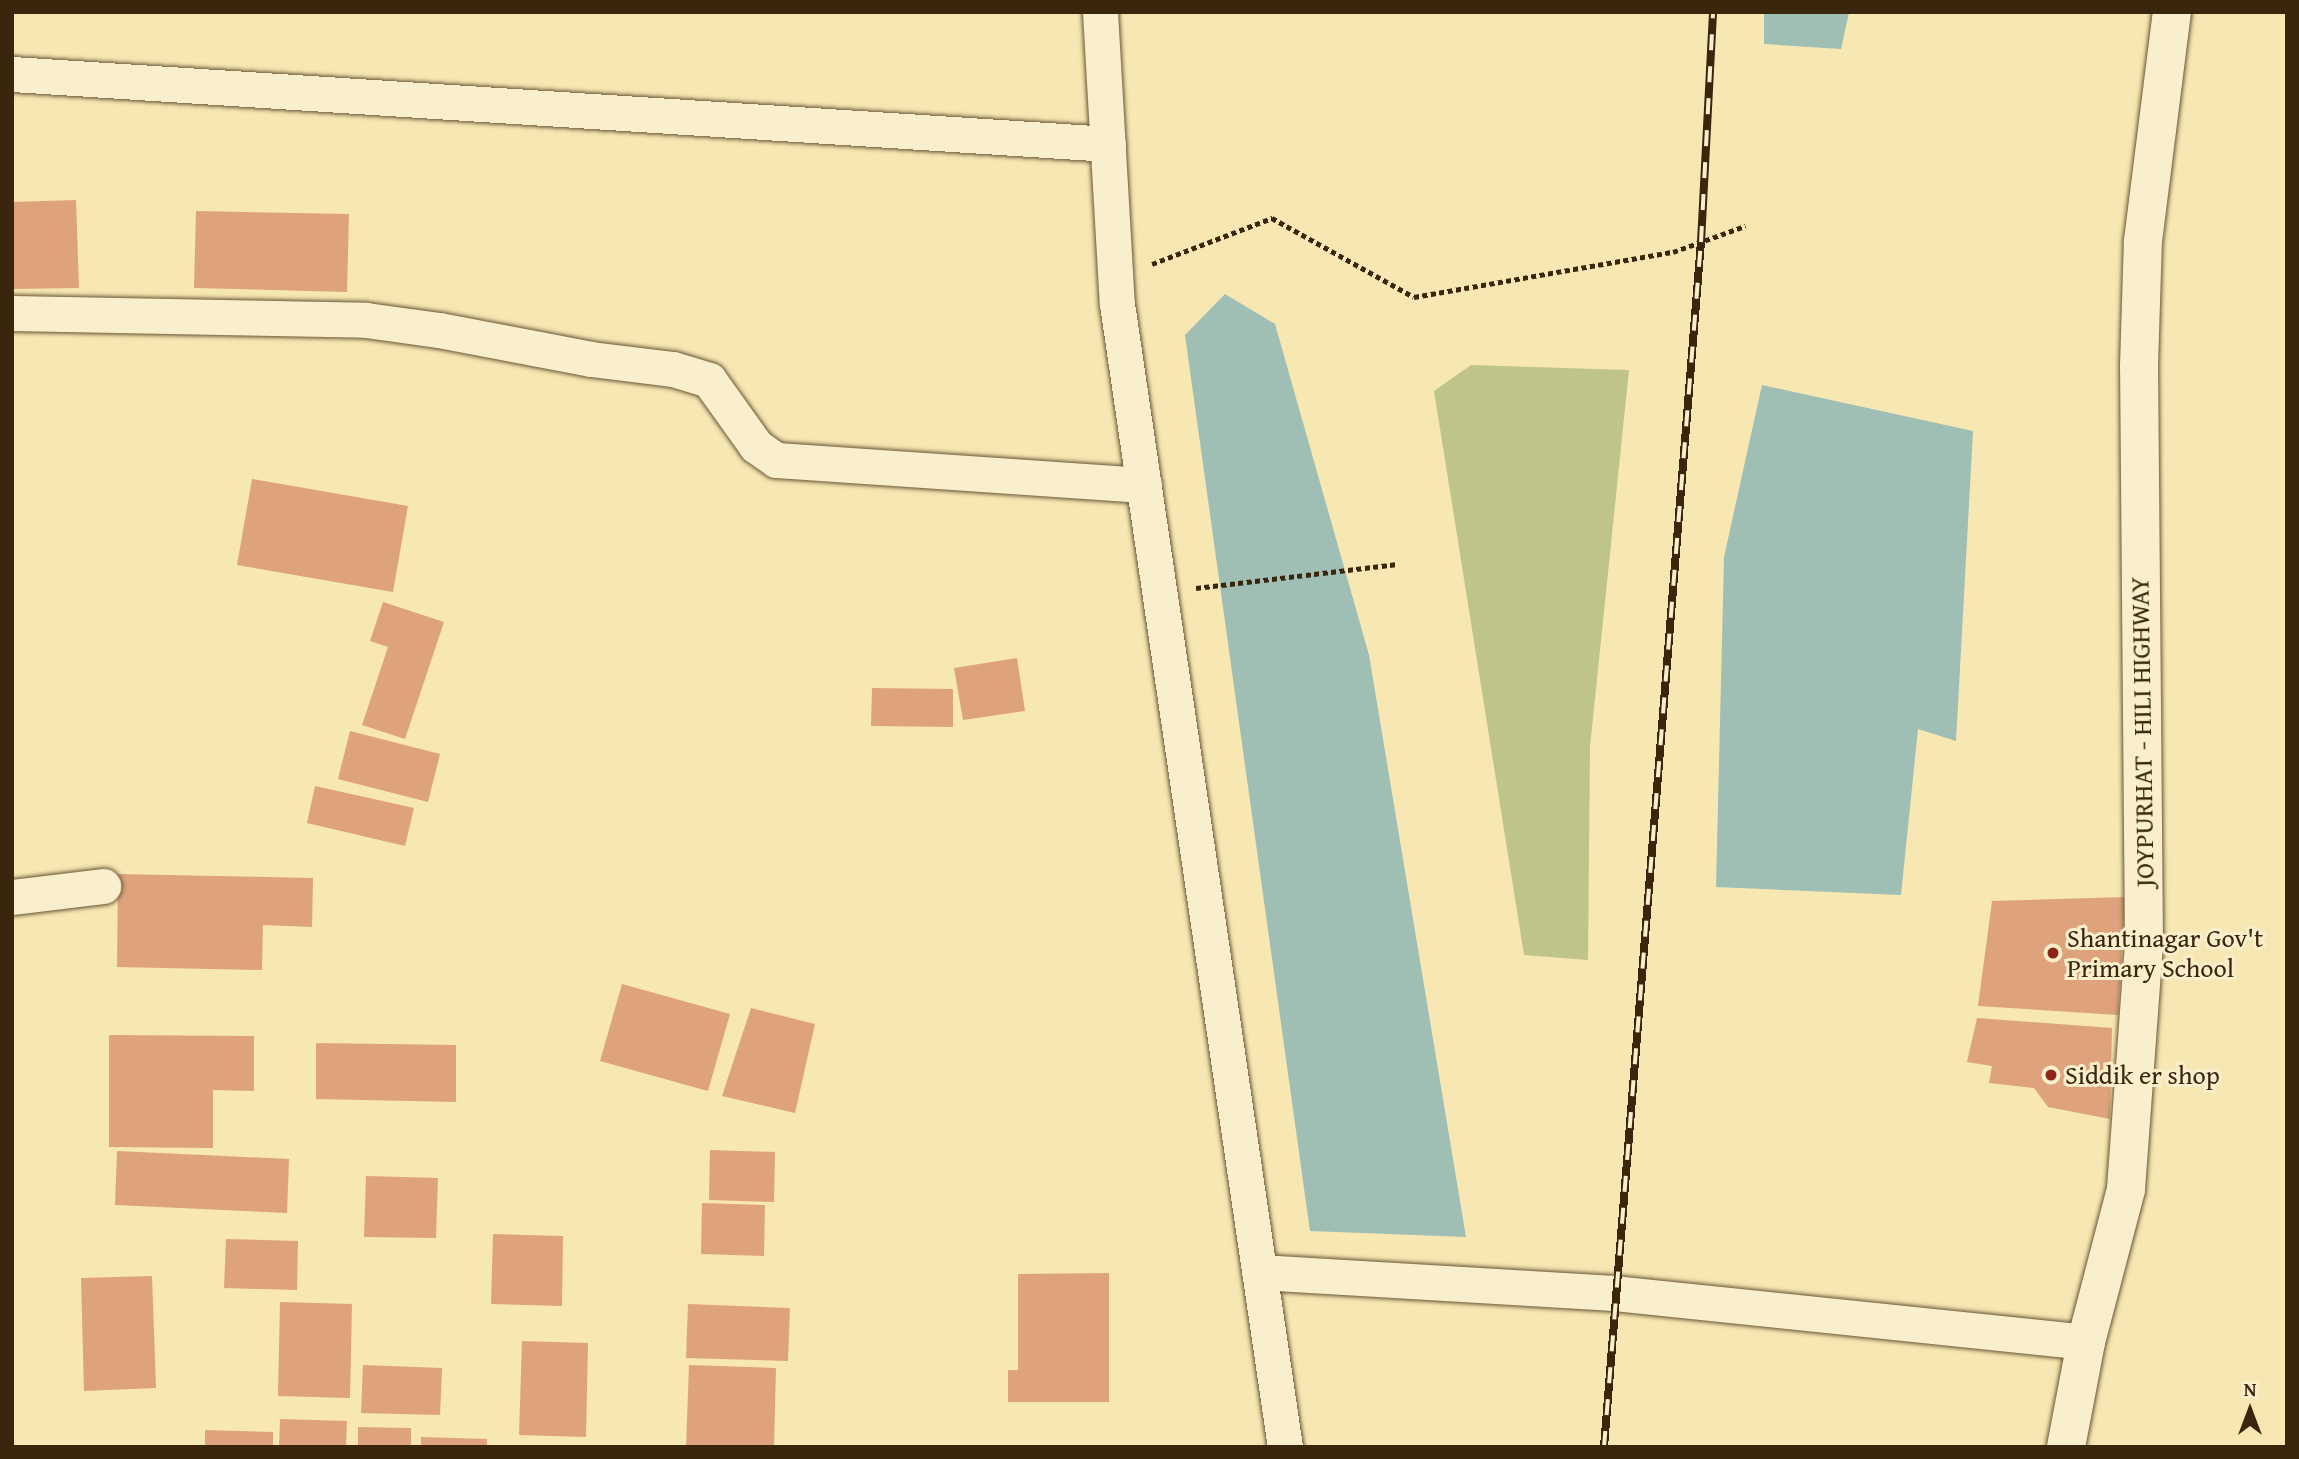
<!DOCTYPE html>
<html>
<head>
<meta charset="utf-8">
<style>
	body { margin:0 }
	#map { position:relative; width:2299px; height:1459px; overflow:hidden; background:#f7e7b2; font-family:"Gentium Book Plus",serif }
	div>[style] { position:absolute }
	.green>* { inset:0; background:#bfc58a }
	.water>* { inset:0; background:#9fbeb4 }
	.building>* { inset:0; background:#dea37c }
	.path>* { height:4.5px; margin-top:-2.25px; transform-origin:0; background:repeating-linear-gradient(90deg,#39260d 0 5px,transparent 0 8.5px) }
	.roads { filter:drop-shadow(0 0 2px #685636) drop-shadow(0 0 2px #685636) }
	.street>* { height:35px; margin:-17.5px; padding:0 17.5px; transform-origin:17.5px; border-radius:17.5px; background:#faefcd }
	.secondary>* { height:38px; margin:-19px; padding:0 19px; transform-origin:19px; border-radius:19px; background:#faefcd }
	.rail>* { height:8px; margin-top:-4px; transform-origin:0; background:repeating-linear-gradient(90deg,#faefcd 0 16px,#39260d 0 32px); box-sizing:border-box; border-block:2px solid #39260d }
	.dots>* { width:19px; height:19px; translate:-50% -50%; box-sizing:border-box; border:4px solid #faefcd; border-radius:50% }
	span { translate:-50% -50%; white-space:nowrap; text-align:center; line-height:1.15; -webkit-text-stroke:6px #faefcd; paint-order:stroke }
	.street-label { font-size:26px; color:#39260d }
	.poi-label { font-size:26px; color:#39260d }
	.left { translate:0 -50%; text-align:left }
	.frame { position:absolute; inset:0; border:14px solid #39260d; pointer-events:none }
	.north { position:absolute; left:2215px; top:1375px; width:70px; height:70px; -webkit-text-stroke:5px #faefcd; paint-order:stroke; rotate:0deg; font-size:19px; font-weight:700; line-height:28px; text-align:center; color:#39260d }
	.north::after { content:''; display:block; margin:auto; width:24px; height:32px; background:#39260d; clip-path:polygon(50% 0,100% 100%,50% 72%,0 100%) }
</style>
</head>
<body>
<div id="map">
	<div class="green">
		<i style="clip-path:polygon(1471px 365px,1629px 370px,1590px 747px,1588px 960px,1524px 955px,1434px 391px)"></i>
	</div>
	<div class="water">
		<i style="clip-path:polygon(1764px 12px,1849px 12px,1841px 49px,1764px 44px)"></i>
		<i style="clip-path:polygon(1225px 294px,1275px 324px,1369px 655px,1466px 1237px,1310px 1231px,1185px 335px)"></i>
		<i style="clip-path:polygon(1762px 385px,1973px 431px,1956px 741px,1918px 729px,1901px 895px,1716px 887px,1724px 557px)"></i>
	</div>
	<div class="building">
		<i style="clip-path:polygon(76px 200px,79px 288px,12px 289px,12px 202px)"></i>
		<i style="clip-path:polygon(196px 211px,349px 214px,347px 292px,194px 288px)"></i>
		<i style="clip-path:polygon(252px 479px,408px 506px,393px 592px,237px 565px)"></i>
		<i style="clip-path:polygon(383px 602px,444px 622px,405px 739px,362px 725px,388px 647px,370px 641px)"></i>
		<i style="clip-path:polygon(1017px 658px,1025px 711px,963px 720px,954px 668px)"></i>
		<i style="clip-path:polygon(872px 688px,953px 689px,953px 727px,871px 726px)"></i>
		<i style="clip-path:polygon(350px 731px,440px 754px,428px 802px,338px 779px)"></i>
		<i style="clip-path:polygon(315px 786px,414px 808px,405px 846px,307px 823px)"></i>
		<i style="clip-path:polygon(118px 874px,313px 878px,312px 927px,263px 925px,262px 970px,117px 967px)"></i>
		<i style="clip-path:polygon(2125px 897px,2118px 1015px,1978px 1006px,1992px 901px)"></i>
		<i style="clip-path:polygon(622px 984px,730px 1014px,708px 1091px,600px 1061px)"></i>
		<i style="clip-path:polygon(751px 1008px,815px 1024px,795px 1113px,722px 1096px)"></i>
		<i style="clip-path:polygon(1977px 1018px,2112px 1028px,2110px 1119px,2048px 1107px,2034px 1088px,1989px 1083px,1992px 1066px,1967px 1062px)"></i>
		<i style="clip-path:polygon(109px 1035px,254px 1036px,254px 1091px,213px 1090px,213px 1148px,109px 1147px)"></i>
		<i style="clip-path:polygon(316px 1043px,456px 1045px,456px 1102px,316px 1099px)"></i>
		<i style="clip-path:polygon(710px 1150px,775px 1152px,774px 1202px,709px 1200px)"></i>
		<i style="clip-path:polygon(117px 1151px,289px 1159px,287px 1213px,115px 1205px)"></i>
		<i style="clip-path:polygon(366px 1176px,438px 1178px,436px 1238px,364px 1237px)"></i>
		<i style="clip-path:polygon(702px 1203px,765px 1205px,764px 1256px,701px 1254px)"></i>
		<i style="clip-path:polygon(493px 1234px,563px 1236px,562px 1306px,491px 1304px)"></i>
		<i style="clip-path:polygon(226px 1239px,298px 1241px,297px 1290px,224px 1288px)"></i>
		<i style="clip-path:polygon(1109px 1273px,1109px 1402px,1008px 1402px,1008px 1370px,1018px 1370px,1018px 1274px)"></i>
		<i style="clip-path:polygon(152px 1276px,156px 1388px,84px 1391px,81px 1278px)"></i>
		<i style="clip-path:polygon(280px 1302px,352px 1304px,350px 1398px,278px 1396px)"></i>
		<i style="clip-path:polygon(688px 1304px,790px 1308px,788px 1361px,686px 1358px)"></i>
		<i style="clip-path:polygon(522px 1341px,588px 1343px,586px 1437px,519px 1435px)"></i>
		<i style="clip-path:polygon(363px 1365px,442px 1368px,440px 1415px,361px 1413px)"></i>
		<i style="clip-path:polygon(689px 1365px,776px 1368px,774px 1447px,686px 1447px)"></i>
		<i style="clip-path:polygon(280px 1419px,347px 1421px,346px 1447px,279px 1447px)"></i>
		<i style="clip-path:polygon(358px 1427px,411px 1428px,411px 1447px,358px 1447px)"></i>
		<i style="clip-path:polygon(205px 1430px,273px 1432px,273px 1447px,205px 1447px)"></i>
		<i style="clip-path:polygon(421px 1437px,487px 1439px,487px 1447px,421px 1447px)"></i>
	</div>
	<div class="path">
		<i style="left:1152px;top:264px;width:129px;rotate:-21deg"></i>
		<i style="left:1272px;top:218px;width:162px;rotate:29.1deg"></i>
		<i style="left:1414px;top:297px;width:263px;rotate:-9.9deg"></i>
		<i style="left:1673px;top:252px;width:77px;rotate:-19.9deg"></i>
		<i style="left:1196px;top:588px;width:201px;rotate:-6.8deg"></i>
	</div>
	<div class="roads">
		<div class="street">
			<i style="left:1100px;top:12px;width:292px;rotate:86.7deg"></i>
			<i style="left:1117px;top:304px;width:1155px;rotate:81.64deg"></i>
			<i style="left:12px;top:74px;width:1098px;rotate:3.65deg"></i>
			<i style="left:12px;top:313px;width:354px;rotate:1.1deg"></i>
			<i style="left:366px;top:320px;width:74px;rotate:7.8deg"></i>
			<i style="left:439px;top:330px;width:155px;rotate:10.8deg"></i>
			<i style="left:591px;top:359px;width:83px;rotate:7deg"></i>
			<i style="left:673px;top:369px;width:38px;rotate:17deg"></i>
			<i style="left:709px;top:380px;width:81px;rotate:54.5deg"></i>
			<i style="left:756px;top:446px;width:24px;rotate:35deg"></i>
			<i style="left:776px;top:460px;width:369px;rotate:3.9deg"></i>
			<i style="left:12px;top:897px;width:92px;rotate:-6.9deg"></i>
			<i style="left:1260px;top:1272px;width:354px;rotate:3.4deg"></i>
			<i style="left:1613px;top:1293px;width:476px;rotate:5.9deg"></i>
		</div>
		<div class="secondary">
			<i style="left:2066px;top:1447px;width:107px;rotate:-79.2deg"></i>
			<i style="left:2086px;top:1342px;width:158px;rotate:-75.3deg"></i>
			<i style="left:2126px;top:1189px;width:245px;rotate:-85.8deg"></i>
			<i style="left:2144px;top:945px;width:579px;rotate:-90.49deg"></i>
			<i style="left:2139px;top:366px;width:125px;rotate:-88.2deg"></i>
			<i style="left:2143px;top:241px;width:231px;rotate:-82.8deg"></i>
		</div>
	</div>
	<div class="rail">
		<i style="left:1604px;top:1447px;width:1209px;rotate:-85.4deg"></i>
		<i style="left:1701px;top:242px;width:230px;rotate:-87deg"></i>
	</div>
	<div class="dots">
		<i style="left:2053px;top:953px;background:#8f2418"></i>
		<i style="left:2051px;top:1075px;background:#8f2418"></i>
	</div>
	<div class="street-label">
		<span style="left:2142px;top:732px;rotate:-91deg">JOYPURHAT - HILI HIGHWAY</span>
	</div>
	<div class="poi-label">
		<span class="left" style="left:2067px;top:953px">Shantinagar Gov't<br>Primary School</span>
		<span class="left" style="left:2065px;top:1075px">Siddik er shop</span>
	</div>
	<div class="frame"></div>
	<div class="north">N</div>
</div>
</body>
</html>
